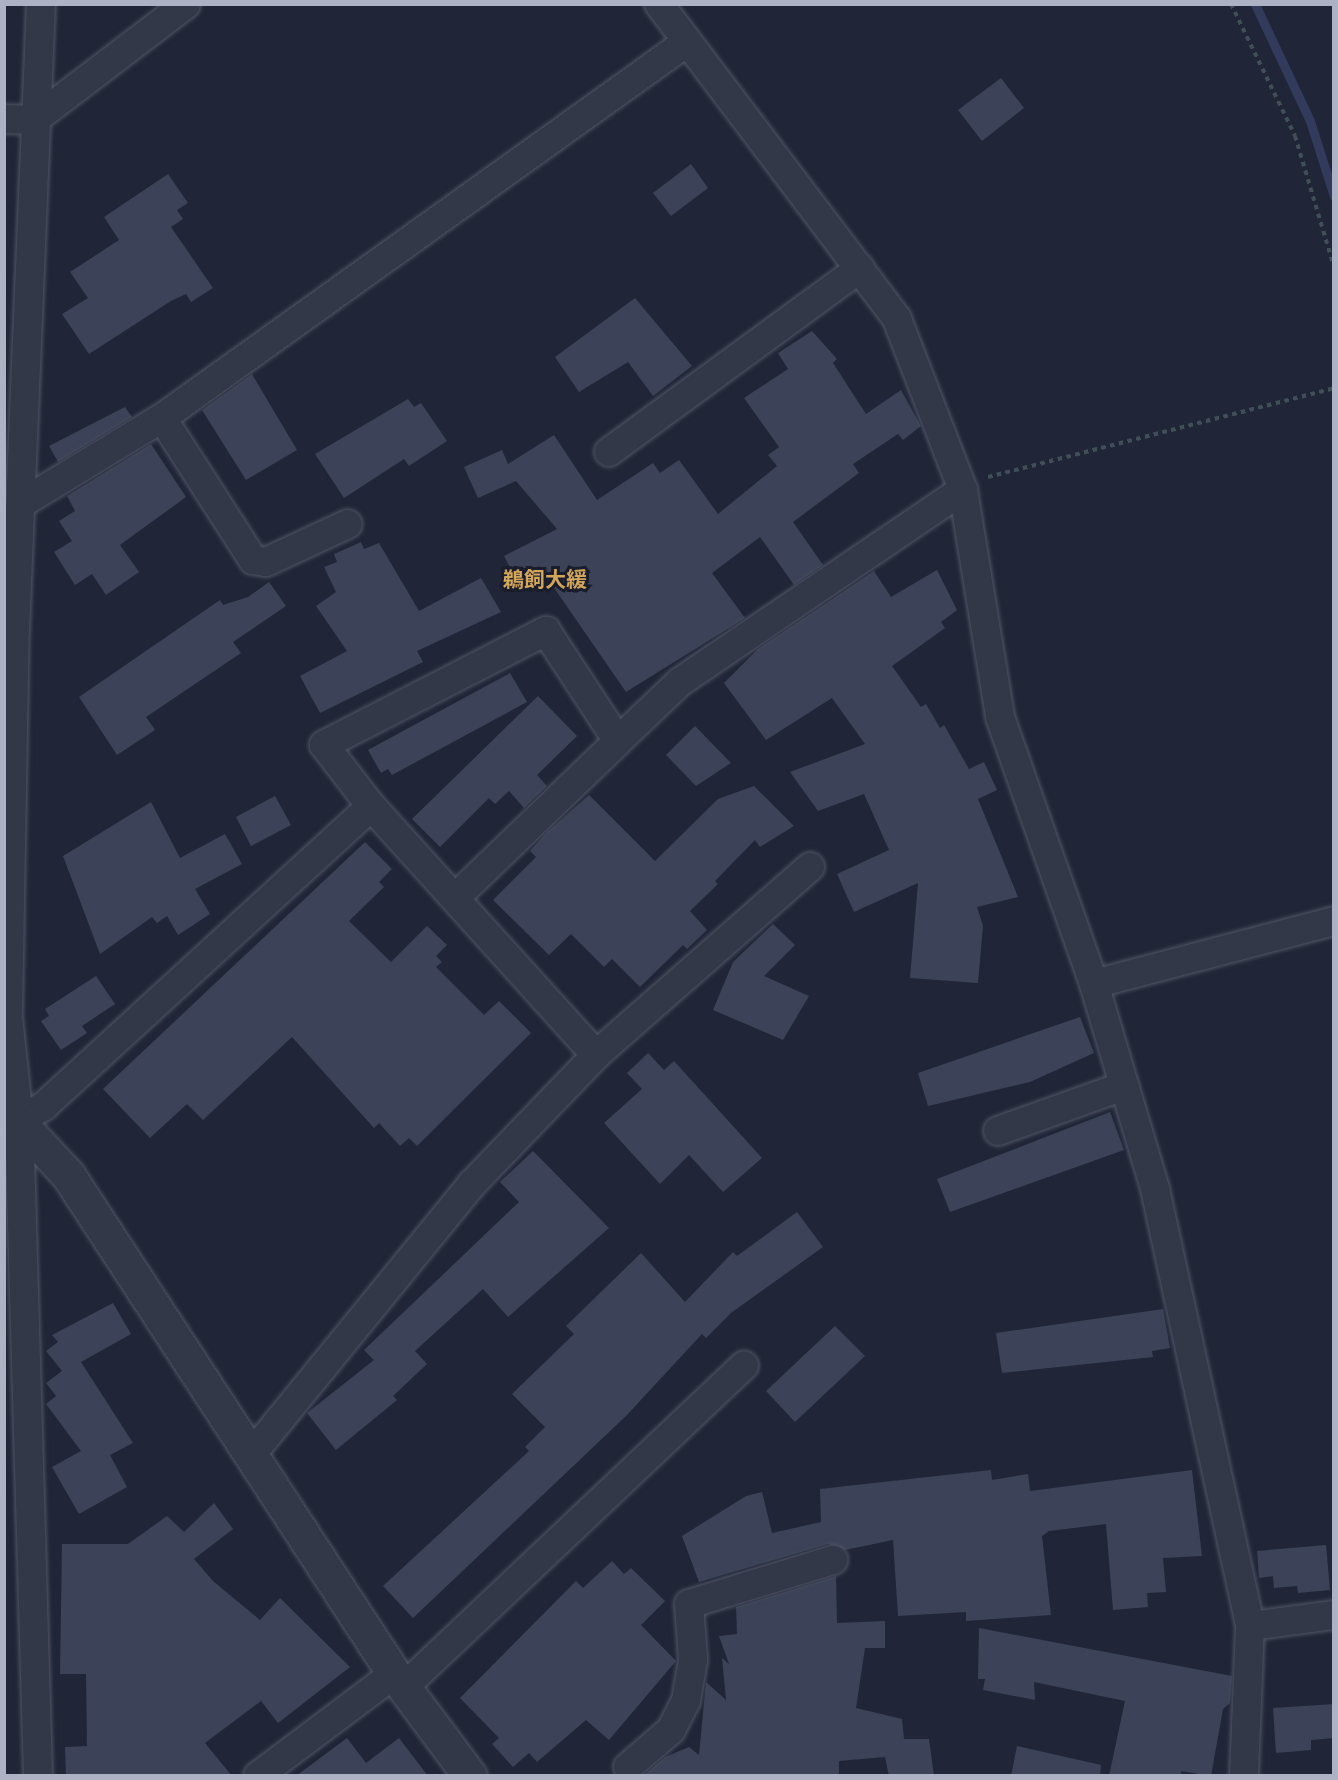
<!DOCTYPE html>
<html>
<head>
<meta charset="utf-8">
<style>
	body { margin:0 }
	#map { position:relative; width:1338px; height:1780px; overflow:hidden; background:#202637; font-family:Signika,"Noto Sans JP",sans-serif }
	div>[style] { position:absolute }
	.stream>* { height:9px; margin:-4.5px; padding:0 4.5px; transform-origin:4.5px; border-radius:4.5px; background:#323b5c }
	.building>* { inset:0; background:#3c4358 }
	.path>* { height:4px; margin-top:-2px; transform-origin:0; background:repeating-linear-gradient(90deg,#3f4f56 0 4.5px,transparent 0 9px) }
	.roads { filter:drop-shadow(0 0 2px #515566) drop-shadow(0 0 2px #515566) }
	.minor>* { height:28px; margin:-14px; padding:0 14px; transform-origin:14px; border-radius:14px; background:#333848 }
	.tertiary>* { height:33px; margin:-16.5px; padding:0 16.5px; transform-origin:16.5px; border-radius:16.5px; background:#333848 }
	span { translate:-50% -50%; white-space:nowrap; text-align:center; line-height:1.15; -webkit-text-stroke:6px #191d2c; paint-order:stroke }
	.quarter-label { font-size:21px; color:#d3a65a; font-weight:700 }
	.frame { position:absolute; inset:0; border:6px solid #aeb2c5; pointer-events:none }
</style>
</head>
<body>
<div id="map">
	<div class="stream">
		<i style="left:1255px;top:4px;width:129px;rotate:64.8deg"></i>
		<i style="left:1310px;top:121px;width:79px;rotate:72.3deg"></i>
	</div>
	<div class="building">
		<i style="clip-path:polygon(1001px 78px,1024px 108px,982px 141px,958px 110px)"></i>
		<i style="clip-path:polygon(691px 164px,708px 188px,671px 216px,653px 193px)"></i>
		<i style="clip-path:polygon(168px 174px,188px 203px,177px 210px,183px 219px,171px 227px,213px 288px,191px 302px,186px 294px,171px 301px,89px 354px,62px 314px,88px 298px,70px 272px,119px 240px,104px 217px)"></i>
		<i style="clip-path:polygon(635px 298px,692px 366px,653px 396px,628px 362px,579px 392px,555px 357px)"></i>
		<i style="clip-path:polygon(812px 331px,837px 359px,833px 363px,866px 414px,901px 390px,921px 426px,903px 440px,898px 434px,853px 464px,859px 473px,793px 522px,823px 565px,794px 585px,760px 537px,712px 573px,745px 618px,626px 692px,539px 566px,516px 579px,504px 556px,557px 529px,516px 481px,478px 498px,464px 467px,502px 450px,508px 464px,554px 435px,597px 500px,653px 463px,660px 473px,679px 460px,718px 514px,777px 466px,768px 455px,779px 447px,744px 398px,788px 369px,778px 353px)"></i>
		<i style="clip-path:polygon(252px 374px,297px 450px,246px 480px,202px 410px)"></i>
		<i style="clip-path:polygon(408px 399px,414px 407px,421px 403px,447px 441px,409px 466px,404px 459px,344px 498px,315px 454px)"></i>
		<i style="clip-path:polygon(125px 407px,132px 417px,58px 462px,49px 446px)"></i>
		<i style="clip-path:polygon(151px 444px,186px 497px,120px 545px,139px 572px,106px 595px,92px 574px,75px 585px,54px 552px,72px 541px,59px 521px,75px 511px,67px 496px)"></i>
		<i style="clip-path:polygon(361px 542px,364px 549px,379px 543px,419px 611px,481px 578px,501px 612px,417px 651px,423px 662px,320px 713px,300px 676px,347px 651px,316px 606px,336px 592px,324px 567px,337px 562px,334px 554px)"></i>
		<i style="clip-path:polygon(937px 570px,957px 610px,941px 622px,945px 628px,892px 666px,921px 707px,926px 704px,940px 728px,944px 725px,969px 769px,984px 762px,997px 790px,978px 799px,1018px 897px,977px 907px,983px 926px,978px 983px,910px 978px,918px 883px,854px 912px,837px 874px,889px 850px,864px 794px,818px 811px,790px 772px,865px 744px,832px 698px,766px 740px,724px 683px,758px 649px,874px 571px,891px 597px)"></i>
		<i style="clip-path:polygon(269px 582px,286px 606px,233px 642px,241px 653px,146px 717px,155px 730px,117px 755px,79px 697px,220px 600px,223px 605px,248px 597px)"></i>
		<i style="clip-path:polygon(510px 673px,527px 702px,392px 775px,388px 769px,381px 773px,368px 750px)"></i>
		<i style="clip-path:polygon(538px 696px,577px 736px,537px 775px,547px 786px,524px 808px,509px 791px,495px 804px,489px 798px,440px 847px,412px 819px)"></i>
		<i style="clip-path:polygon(695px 726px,731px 763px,696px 786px,666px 755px)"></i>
		<i style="clip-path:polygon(754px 786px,794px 826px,760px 847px,755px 840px,715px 881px,718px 884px,690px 911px,707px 930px,687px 949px,683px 945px,640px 987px,612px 959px,604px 967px,571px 934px,549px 955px,493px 900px,536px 857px,530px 851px,546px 833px,589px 795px,655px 861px,718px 799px)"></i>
		<i style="clip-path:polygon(275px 796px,291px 825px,251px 846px,236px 817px)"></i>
		<i style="clip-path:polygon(151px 802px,180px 858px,225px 834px,242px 864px,195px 889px,210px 914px,178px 935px,167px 916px,157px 923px,152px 917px,100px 954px,63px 856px)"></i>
		<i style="clip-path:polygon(365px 842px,392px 869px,379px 882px,384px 887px,349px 921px,391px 962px,427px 926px,447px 945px,436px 956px,442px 962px,436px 967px,484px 1015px,499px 1001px,531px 1033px,417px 1146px,409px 1138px,400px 1146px,379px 1123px,374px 1128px,292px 1037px,203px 1120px,187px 1104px,150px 1138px,103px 1089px)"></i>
		<i style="clip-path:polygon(773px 924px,795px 945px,764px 976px,809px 996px,783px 1040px,713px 1010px,733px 962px)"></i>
		<i style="clip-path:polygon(96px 976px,115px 1004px,82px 1026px,87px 1033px,61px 1050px,41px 1021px,49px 1016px,45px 1009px)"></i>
		<i style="clip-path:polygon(1080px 1017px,1094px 1053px,1030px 1082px,928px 1106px,918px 1073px)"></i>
		<i style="clip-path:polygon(648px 1053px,664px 1070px,674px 1061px,762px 1158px,723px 1192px,689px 1155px,660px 1184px,604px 1123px,642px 1089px,627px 1073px)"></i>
		<i style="clip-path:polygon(1110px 1112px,1124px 1150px,950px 1212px,937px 1179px)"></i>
		<i style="clip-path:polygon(533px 1151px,609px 1228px,508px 1317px,483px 1289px,415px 1351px,427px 1364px,393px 1396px,397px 1400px,336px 1450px,307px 1413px,374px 1360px,364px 1350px,519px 1202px,500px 1182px)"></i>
		<i style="clip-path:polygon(797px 1212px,823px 1247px,731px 1313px,706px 1338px,702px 1334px,626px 1416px,413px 1618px,383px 1586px,529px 1451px,525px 1447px,545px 1427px,512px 1394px,574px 1334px,566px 1326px,641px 1253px,685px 1302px,733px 1252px,737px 1256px)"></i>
		<i style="clip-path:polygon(113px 1303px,131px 1334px,81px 1362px,133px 1443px,110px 1455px,127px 1487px,79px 1514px,52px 1467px,81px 1451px,46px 1404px,56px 1396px,46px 1383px,62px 1371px,46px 1351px,58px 1342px,52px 1335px)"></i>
		<i style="clip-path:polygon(1163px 1309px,1170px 1348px,1152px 1351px,1153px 1357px,1002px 1373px,996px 1333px)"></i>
		<i style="clip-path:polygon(835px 1326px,865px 1356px,795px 1422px,766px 1391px)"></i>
		<i style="clip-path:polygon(991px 1470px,992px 1480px,1028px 1474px,1030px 1491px,1192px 1470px,1202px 1556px,1163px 1558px,1166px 1592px,1147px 1593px,1148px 1607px,1113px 1610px,1106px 1524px,1049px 1531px,1042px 1536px,1051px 1615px,966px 1621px,966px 1612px,898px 1616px,893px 1540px,845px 1550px,828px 1544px,699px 1582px,682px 1536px,746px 1496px,762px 1492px,772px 1533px,821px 1522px,820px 1489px)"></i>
		<i style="clip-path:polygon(214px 1503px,233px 1529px,194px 1559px,213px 1581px,260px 1620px,280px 1598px,350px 1667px,278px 1723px,261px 1701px,205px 1743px,232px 1776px,66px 1776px,65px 1747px,87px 1746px,86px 1674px,60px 1674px,62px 1544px,128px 1544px,167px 1516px,184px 1532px)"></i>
		<i style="clip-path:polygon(1326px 1545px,1330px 1590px,1298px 1593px,1297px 1586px,1274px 1588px,1273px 1576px,1259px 1578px,1257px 1551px)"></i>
		<i style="clip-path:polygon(612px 1561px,624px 1574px,631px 1568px,665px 1601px,641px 1625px,676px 1661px,609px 1740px,586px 1720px,537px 1762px,529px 1753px,513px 1767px,492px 1744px,499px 1738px,460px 1698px,576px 1581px,583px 1588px)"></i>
		<i style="clip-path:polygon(836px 1576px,837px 1623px,885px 1621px,885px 1648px,865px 1648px,856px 1708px,902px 1719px,904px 1739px,929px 1739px,934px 1776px,889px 1776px,885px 1757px,839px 1761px,839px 1776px,643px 1776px,665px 1757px,689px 1747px,699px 1755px,706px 1682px,726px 1700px,722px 1658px,729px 1664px,719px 1636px,737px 1634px,736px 1607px)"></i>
		<i style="clip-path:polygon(979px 1628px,1232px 1676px,1230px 1703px,1223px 1709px,1211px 1776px,1181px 1771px,1181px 1776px,1109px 1776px,1125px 1701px,1034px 1682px,1035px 1700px,983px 1690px,985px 1679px,978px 1679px)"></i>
		<i style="clip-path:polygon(1334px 1704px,1334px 1738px,1311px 1740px,1311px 1750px,1276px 1753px,1273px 1708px)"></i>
		<i style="clip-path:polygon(347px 1738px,366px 1763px,399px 1738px,428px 1776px,296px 1776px)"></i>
		<i style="clip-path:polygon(1017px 1746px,1101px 1765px,1100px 1776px,1011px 1776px)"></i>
	</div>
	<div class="path">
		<i style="left:1231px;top:4px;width:147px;rotate:64.1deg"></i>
		<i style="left:1295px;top:136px;width:137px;rotate:73.4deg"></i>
		<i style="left:988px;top:477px;width:357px;rotate:-14.4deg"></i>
	</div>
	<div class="roads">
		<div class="minor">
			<i style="left:659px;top:4px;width:395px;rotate:52.9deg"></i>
			<i style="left:897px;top:319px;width:183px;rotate:68.9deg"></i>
			<i style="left:963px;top:490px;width:230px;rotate:80.7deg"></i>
			<i style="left:1000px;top:717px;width:283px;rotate:70.6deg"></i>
			<i style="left:1094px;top:984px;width:214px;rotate:73.4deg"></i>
			<i style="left:1155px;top:1189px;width:447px;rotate:77.7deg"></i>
			<i style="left:1250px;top:1626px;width:150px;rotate:92.3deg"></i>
			<i style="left:4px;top:119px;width:30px;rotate:2deg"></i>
			<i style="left:34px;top:120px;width:191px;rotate:-37.3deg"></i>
			<i style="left:162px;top:418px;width:169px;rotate:57.3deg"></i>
			<i style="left:253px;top:560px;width:13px;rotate:9deg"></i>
			<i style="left:266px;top:562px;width:90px;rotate:-24.9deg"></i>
			<i style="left:609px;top:452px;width:311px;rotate:-36.2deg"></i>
			<i style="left:22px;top:503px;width:164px;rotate:-31.3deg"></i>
			<i style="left:162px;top:418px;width:646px;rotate:-35.61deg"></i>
			<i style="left:455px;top:898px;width:226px;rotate:-43.9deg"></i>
			<i style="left:1094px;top:984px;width:248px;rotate:-14.7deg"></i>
			<i style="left:596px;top:1055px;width:336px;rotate:-132.1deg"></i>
			<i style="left:371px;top:806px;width:77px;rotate:-127.6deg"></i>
			<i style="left:324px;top:745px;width:250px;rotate:-27.2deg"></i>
			<i style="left:546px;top:631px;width:131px;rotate:56.8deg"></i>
			<i style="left:618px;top:741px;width:86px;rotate:-43.6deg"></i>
			<i style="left:680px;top:682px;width:342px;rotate:-34.2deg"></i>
			<i style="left:19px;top:1120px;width:29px;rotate:-29deg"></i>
			<i style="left:44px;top:1106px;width:444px;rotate:-42.5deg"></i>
			<i style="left:998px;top:1131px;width:134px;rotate:-19.7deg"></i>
			<i style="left:251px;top:1455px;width:350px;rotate:-50.8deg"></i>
			<i style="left:472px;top:1184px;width:179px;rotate:-46.1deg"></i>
			<i style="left:596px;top:1055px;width:285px;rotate:-41.3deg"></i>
			<i style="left:1250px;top:1626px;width:85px;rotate:-7.5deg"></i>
			<i style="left:404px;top:1687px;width:468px;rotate:-43.4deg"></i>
			<i style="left:628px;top:1767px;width:57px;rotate:-40.7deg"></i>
			<i style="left:671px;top:1730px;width:33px;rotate:-63deg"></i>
			<i style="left:686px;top:1701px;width:42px;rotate:-80.3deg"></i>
			<i style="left:693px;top:1660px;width:56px;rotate:-94.1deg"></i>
			<i style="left:689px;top:1604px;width:151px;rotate:-17deg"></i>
			<i style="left:38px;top:1776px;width:656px;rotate:-91.66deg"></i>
			<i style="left:19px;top:1120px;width:104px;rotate:-96.1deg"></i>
			<i style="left:8px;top:1017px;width:386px;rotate:-89deg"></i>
			<i style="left:15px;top:631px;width:628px;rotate:-87.63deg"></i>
			<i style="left:258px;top:1776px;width:170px;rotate:-36.9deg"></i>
		</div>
		<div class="tertiary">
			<i style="left:4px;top:1106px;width:94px;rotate:47.2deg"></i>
			<i style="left:68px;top:1175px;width:596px;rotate:56.84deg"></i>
			<i style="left:394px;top:1674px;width:127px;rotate:53.3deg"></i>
		</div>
	</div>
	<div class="quarter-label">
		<span style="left:545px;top:580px">鵜飼大緩</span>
	</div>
	<div class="frame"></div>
</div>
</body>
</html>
